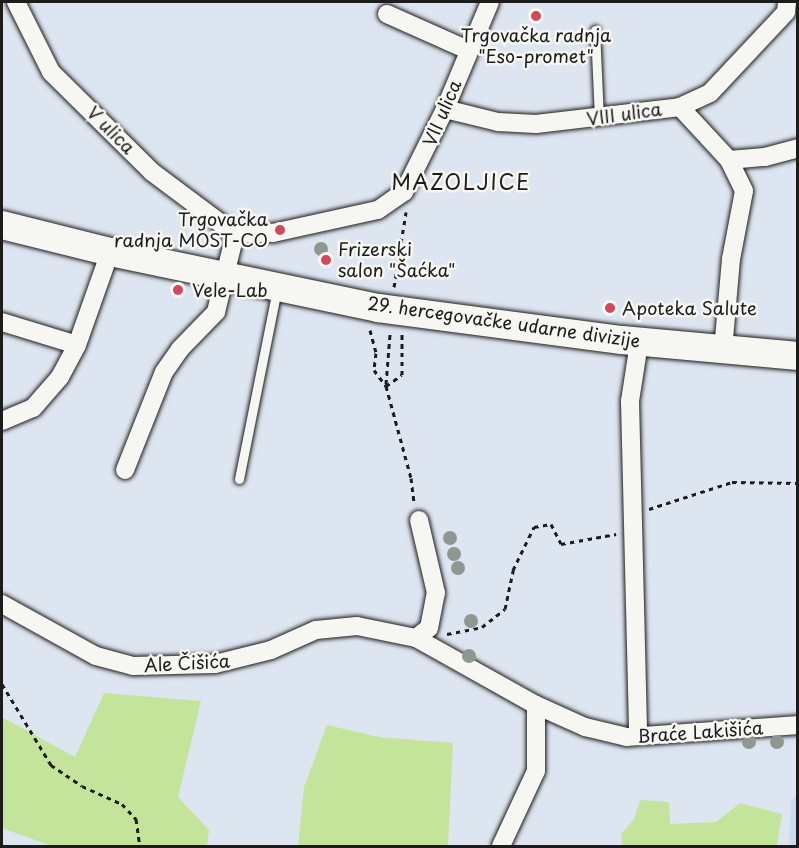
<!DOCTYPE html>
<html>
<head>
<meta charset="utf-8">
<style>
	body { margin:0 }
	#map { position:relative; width:799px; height:848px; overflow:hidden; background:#dde5f0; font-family:"Playpen Sans",sans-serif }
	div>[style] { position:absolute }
	.built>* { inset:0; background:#ccd9ee }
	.green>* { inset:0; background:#c5e49b }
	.path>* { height:3px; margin-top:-1.5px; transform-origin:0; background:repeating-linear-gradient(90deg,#1c1c1c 0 4.5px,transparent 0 9px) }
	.roads { filter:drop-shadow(0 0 2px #1c1c1c) drop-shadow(0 0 2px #1c1c1c) }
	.lane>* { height:9px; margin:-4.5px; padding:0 4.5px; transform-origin:4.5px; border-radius:4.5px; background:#f6f6f2 }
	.street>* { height:18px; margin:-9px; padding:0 9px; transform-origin:9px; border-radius:9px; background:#f6f6f2 }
	.primary>* { height:28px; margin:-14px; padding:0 14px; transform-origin:14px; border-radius:14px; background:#f6f6f2 }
	.trees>* { width:14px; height:14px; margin:-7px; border-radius:50%; background:#8f9790 }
	.dots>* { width:16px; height:16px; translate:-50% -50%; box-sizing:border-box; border:3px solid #f6f6f2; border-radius:50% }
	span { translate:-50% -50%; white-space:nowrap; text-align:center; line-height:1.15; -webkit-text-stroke:5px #f6f6f2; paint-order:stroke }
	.poi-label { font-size:18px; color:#1c1c1c }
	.right { translate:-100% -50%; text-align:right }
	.left { translate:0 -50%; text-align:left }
	.street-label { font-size:18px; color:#1c1c1c }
	.quarter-label { font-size:21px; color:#1c1c1c; letter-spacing:1.5px }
	.frame { position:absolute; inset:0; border:3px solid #1c1c1c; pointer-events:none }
</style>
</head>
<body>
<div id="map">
	<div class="built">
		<i style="clip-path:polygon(797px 796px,797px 846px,789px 846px,791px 801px)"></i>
	</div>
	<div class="green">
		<i style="clip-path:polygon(104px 693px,201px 701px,178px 797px,209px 830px,207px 846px,51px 846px,2px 828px,2px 717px,75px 757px)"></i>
		<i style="clip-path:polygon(327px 725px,379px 737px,453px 743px,448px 846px,298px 846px,304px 787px)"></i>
		<i style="clip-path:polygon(640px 800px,669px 802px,670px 824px,716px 822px,740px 803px,782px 814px,777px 846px,622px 846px,621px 834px,634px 819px)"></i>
	</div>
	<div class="path">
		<i style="left:394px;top:287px;width:76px;rotate:-80.9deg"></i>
		<i style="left:370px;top:330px;width:24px;rotate:75deg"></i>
		<i style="left:376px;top:353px;width:17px;rotate:97deg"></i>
		<i style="left:374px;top:370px;width:20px;rotate:53deg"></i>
		<i style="left:386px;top:386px;width:95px;rotate:74.8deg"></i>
		<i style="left:411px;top:478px;width:26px;rotate:83deg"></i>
		<i style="left:386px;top:384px;width:50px;rotate:-85.4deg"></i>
		<i style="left:386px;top:386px;width:19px;rotate:-35deg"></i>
		<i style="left:402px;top:375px;width:41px;rotate:-90deg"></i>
		<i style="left:649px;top:509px;width:87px;rotate:-18deg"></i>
		<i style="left:732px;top:482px;width:66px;rotate:0.9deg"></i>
		<i style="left:447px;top:634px;width:36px;rotate:-11deg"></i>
		<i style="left:482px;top:627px;width:29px;rotate:-38deg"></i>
		<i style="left:505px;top:609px;width:40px;rotate:-78deg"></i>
		<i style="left:513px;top:570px;width:48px;rotate:-64deg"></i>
		<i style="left:534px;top:527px;width:17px;rotate:-10deg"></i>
		<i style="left:551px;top:524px;width:22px;rotate:63deg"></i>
		<i style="left:561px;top:544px;width:56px;rotate:-10.3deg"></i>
		<i style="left:2px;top:684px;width:95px;rotate:58.8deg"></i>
		<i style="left:51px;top:765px;width:37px;rotate:34deg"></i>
		<i style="left:82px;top:786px;width:44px;rotate:24.2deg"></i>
		<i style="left:122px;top:804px;width:21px;rotate:47deg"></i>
		<i style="left:136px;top:819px;width:27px;rotate:82deg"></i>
	</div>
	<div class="roads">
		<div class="lane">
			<i style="left:595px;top:30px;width:88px;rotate:87.4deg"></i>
			<i style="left:239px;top:479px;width:194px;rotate:-78.7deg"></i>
		</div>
		<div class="street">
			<i style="left:16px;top:2px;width:78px;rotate:63.4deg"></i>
			<i style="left:51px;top:72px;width:142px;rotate:44.7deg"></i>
			<i style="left:152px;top:172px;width:104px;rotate:36.8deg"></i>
			<i style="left:387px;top:14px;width:89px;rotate:24deg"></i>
			<i style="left:680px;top:107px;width:33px;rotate:-25deg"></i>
			<i style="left:710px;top:93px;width:111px;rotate:-46.8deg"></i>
			<i style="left:786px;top:12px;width:10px;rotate:-84deg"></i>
			<i style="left:445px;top:109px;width:55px;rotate:13.8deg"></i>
			<i style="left:498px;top:122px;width:38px;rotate:3deg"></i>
			<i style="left:536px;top:124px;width:145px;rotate:-6.7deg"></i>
			<i style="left:680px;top:107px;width:72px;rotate:47.2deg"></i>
			<i style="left:729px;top:160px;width:34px;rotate:64deg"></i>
			<i style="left:744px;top:191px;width:69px;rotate:100.8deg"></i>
			<i style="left:731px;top:259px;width:92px;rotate:95deg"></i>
			<i style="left:729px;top:160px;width:36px;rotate:-5deg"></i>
			<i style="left:765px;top:157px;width:34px;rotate:-15deg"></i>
			<i style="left:235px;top:234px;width:38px;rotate:-2deg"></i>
			<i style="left:273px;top:233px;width:107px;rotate:-12.4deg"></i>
			<i style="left:378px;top:210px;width:32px;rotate:-35deg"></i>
			<i style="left:404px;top:192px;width:93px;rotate:-63.7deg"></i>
			<i style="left:445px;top:109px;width:116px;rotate:-67.2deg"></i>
			<i style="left:2px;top:322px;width:78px;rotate:17deg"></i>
			<i style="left:637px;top:356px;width:46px;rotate:98.8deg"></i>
			<i style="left:630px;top:401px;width:335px;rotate:88.6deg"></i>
			<i style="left:2px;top:421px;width:34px;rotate:-23deg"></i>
			<i style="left:33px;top:408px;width:41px;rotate:-48.9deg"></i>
			<i style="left:60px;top:377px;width:36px;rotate:-62deg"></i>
			<i style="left:77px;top:345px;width:99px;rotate:-70.5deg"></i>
			<i style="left:125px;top:470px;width:105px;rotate:-68.3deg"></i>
			<i style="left:164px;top:372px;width:28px;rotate:-55deg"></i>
			<i style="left:180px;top:349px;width:52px;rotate:-45.8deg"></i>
			<i style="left:216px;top:312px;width:80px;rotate:-76.3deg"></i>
			<i style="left:2px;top:604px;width:107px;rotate:29deg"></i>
			<i style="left:96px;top:656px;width:38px;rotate:15deg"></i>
			<i style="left:133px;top:666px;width:82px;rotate:-1.4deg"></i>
			<i style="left:215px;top:664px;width:58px;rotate:-14deg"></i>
			<i style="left:271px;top:650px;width:49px;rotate:-24deg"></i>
			<i style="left:316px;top:630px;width:41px;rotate:-5.6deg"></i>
			<i style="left:357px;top:626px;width:60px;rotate:11.5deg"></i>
			<i style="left:416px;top:638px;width:137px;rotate:29.2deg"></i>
			<i style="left:536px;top:705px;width:54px;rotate:24.2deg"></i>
			<i style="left:585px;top:727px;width:43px;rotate:13.4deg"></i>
			<i style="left:627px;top:737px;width:171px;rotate:-4deg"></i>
			<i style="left:416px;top:638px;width:16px;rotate:-38deg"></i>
			<i style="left:429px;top:628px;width:36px;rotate:-79deg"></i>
			<i style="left:436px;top:593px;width:75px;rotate:-103.1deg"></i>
			<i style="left:501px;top:846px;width:83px;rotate:-65deg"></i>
			<i style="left:536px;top:771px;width:66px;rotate:-90deg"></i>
		</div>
		<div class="primary">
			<i style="left:2px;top:225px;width:111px;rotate:14deg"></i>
			<i style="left:110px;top:252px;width:274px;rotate:11.8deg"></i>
			<i style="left:378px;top:308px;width:246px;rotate:7.5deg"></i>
			<i style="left:622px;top:340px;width:177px;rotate:5.2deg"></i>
		</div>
	</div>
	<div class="trees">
		<i style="left:321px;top:249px"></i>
		<i style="left:450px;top:538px"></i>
		<i style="left:454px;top:554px"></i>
		<i style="left:458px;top:568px"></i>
		<i style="left:471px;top:621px"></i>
		<i style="left:469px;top:656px"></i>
		<i style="left:749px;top:742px"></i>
		<i style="left:777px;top:742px"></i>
	</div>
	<div class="dots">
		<i style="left:536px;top:16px;background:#d1495b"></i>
		<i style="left:280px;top:230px;background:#d1495b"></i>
		<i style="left:326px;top:260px;background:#d1495b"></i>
		<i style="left:178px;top:290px;background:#d1495b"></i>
		<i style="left:610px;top:308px;background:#d1495b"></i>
	</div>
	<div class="poi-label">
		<span style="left:536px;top:46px">Trgovačka radnja<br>"Eso-promet"</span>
		<span class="right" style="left:268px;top:230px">Trgovačka<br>radnja MOST-CO</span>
		<span class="left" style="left:338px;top:260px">Frizerski<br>salon "Šaćka"</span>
		<span class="left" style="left:192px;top:290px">Vele-Lab</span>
		<span class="left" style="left:622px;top:308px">Apoteka Salute</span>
	</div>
	<div class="street-label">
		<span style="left:442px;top:113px;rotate:-67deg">VII ulica</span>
		<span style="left:624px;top:114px;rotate:-8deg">VIII ulica</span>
		<span style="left:111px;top:130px;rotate:45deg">V ulica</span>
		<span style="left:504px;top:322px;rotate:8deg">29. hercegovačke udarne divizije</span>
		<span style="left:187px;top:663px;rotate:-3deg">Ale Čišića</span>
		<span style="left:700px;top:732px;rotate:-4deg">Braće Lakišića</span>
	</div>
	<div class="quarter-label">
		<span style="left:461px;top:181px">MAZOLJICE</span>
	</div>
	<div class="frame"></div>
</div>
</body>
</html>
